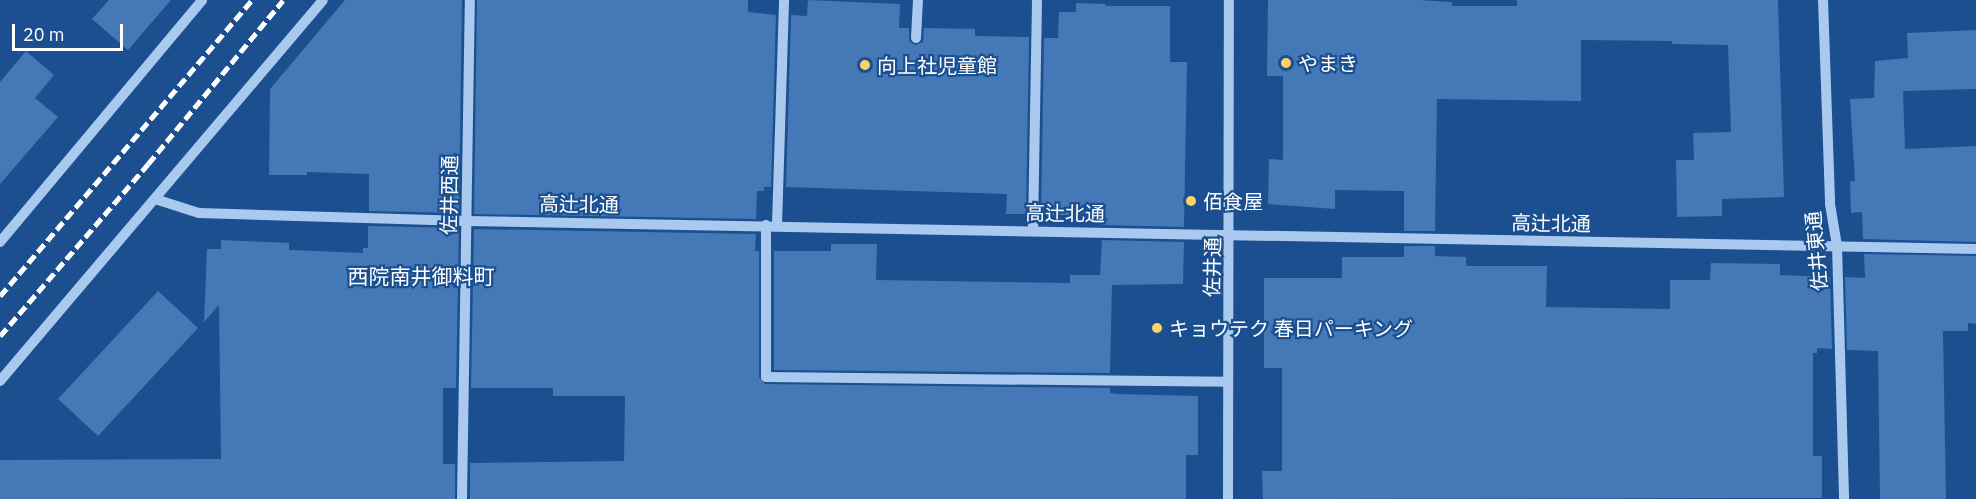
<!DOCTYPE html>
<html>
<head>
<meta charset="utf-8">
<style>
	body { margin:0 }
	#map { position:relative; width:1976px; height:499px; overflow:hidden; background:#1b4f8f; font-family:"IBM Plex Sans","Noto Sans JP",sans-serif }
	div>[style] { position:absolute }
	.building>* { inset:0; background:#4478b7 }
	.minor>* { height:10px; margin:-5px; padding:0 5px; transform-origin:5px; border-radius:5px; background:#a9c9ee }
	.rail>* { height:4.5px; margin-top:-2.25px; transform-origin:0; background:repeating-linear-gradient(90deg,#fff 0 10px,transparent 0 14.5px) }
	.dots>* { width:16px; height:16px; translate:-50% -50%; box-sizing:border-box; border:3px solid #1b4f8f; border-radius:50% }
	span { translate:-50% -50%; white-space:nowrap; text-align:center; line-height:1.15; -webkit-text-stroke:4.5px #1b4f8f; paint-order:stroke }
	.poi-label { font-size:20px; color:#fff }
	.left { translate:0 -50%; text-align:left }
	.street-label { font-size:20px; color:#fff }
	.neighbourhood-label { font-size:21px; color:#fff }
	.scale { position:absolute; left:12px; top:24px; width:111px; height:27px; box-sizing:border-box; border:3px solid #fff; border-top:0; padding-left:8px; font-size:18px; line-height:21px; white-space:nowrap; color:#fff; -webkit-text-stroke:4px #1b4f8f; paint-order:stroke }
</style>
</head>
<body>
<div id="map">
	<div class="building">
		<i style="clip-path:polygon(109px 0,171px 0,128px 50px,92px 19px)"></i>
		<i style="clip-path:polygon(345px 0,462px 0,459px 213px,369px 211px,369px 174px,307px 172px,307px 175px,269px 175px,270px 89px)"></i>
		<i style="clip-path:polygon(477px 0,748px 0,748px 12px,776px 15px,771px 187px,764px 187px,764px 191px,757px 191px,756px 219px,474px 214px)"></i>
		<i style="clip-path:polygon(808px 0,900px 4px,899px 28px,909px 28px,909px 41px,915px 45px,923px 42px,924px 28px,975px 29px,975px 36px,1029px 37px,1026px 214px,1006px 214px,1007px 194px,786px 187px,791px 15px,807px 16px)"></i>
		<i style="clip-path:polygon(1268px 0,1419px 0,1452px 2px,1452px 6px,1517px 6px,1517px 0,1778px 0,1784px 197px,1722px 199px,1722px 216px,1677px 217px,1676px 160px,1694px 160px,1693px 133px,1731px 132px,1728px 45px,1672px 44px,1672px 41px,1581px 40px,1581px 101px,1437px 99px,1435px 231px,1404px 231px,1404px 191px,1335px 190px,1335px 209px,1268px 204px,1269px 159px,1283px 160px,1283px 76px,1267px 76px)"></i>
		<i style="clip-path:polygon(1076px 3px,1106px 4px,1105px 6px,1170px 6px,1170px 62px,1187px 62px,1184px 227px,1102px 225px,1103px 215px,1041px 215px,1044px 38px,1058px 38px,1059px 12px,1076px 12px)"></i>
		<i style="clip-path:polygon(1976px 30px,1976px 89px,1903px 91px,1905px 149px,1976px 146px,1976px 242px,1863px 239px,1862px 212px,1851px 213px,1850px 182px,1855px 181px,1850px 99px,1874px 98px,1875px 61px,1908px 58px,1907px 33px)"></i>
		<i style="clip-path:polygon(26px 51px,54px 75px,35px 98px,58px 117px,0 184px,0 82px)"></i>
		<i style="clip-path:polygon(368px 226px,459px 228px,456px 388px,443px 388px,443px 464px,455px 464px,455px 499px,0 499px,0 460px,221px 459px,219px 305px,204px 322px,207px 249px,221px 249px,221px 240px,289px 243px,289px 250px,363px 253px,363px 248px,368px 248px)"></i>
		<i style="clip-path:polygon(474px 229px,756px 234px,755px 251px,759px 251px,759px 377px,765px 384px,1110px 388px,1110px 393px,1117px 394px,1198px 396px,1198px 455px,1186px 455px,1186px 499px,470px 499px,470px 463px,624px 461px,625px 396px,553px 396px,553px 388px,471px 388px)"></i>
		<i style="clip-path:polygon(1102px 240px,1184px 242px,1183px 284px,1112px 285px,1110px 373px,774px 370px,774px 251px,831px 251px,831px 244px,877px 244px,876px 280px,1070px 283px,1070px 275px,1100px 275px)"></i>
		<i style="clip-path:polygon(1404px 246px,1435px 246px,1435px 256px,1466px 257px,1466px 266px,1547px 266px,1546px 307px,1670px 309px,1670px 280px,1710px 280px,1711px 263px,1780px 264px,1780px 275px,1830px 277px,1832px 349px,1817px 348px,1817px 353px,1813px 353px,1813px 456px,1822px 456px,1822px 498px,1263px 499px,1262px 471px,1282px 471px,1282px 368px,1264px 368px,1264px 278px,1342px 278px,1342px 257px,1404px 257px)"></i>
		<i style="clip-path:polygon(1864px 254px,1976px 256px,1976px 324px,1968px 323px,1968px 331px,1943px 331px,1946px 499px,1880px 499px,1878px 351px,1847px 350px,1845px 277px,1865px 278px)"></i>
		<i style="clip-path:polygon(158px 291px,198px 328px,98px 436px,58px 399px)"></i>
	</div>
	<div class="minor">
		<i style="left:1823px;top:0;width:204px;rotate:88deg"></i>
		<i style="left:1830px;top:204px;width:43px;rotate:80.5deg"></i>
		<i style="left:1837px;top:246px;width:253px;rotate:88.4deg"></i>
		<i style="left:916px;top:38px;width:38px;rotate:-87deg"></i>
		<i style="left:155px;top:199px;width:46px;rotate:17.7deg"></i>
		<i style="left:199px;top:213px;width:268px;rotate:1.7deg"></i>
		<i style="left:467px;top:221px;width:1509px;rotate:1.06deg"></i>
		<i style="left:766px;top:225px;width:152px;rotate:90deg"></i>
		<i style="left:766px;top:377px;width:461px;rotate:0.6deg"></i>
		<i style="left:777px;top:225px;width:225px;rotate:-88.2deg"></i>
		<i style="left:1033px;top:230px;width:230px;rotate:-89deg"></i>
		<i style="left:0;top:242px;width:315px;rotate:-50.1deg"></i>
		<i style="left:0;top:381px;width:499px;rotate:-49.7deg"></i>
		<i style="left:462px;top:499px;width:499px;rotate:-89.1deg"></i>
		<i style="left:1228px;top:499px;width:499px;rotate:-89.9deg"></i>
	</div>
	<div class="rail">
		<i style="left:0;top:296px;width:389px;rotate:-49.6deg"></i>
		<i style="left:0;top:336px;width:227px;rotate:-49.3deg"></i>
		<i style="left:148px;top:164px;width:212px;rotate:-50.5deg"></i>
	</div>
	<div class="dots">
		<i style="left:1286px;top:63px;background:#ffd166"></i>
		<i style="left:865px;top:65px;background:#ffd166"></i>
		<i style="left:1191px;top:201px;background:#ffd166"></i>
		<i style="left:1157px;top:328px;background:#ffd166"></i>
	</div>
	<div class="poi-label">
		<span class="left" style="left:1298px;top:63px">やまき</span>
		<span class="left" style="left:877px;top:65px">向上社児童館</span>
		<span class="left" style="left:1203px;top:201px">佰食屋</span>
		<span class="left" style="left:1169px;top:328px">キョウテク 春日パーキング</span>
	</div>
	<div class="street-label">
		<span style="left:449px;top:195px;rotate:-89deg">佐井西通</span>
		<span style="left:579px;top:204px;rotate:1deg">高辻北通</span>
		<span style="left:1065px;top:213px;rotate:1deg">高辻北通</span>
		<span style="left:1551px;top:223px;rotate:1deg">高辻北通</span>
		<span style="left:1816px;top:251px;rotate:-95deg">佐井東通</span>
		<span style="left:1212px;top:267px;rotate:-89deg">佐井通</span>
	</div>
	<div class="neighbourhood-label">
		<span style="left:421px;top:276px">西院南井御料町</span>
	</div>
	<div class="scale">20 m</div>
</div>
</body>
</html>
